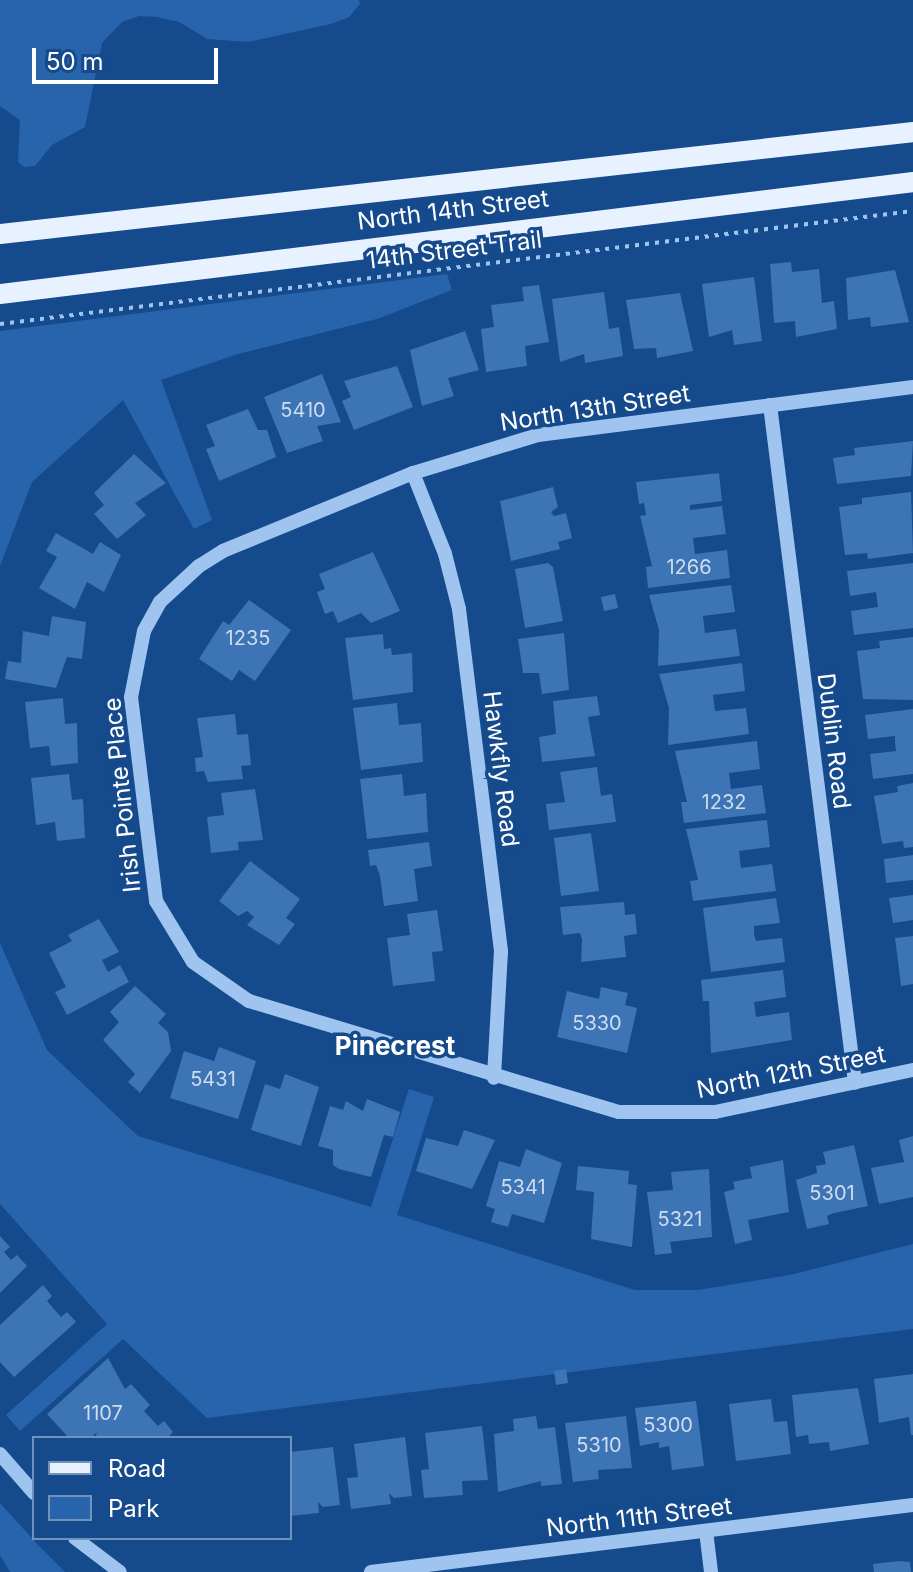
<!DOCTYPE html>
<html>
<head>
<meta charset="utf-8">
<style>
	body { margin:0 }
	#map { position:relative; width:913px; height:1572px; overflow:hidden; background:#154a8d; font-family:Inter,sans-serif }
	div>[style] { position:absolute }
	.green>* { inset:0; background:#2764ac }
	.building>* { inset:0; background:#3d74b6 }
	.path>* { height:4px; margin-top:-2px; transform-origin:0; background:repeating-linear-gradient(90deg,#9fc4f0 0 4px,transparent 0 10px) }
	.minor>* { height:14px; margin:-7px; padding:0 7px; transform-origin:7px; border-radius:7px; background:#9fc4f0 }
	.major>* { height:20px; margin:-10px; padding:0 10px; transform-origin:10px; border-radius:10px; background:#e8f1ff }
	span { translate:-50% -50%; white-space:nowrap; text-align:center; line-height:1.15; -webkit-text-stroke:7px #154a8d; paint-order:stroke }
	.number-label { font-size:20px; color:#cedced }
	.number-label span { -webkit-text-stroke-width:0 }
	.street-label { font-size:24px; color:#fff }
	.neighbourhood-label { font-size:26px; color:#fff; font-weight:700 }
	.legend { position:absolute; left:32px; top:1436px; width:260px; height:104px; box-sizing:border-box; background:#154a8d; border:2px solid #7392bb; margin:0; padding:10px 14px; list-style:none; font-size:24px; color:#fff }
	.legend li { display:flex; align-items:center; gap:16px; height:40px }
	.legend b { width:40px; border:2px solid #7392bb }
	.scale { position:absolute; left:32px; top:48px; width:186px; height:36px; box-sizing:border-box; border:4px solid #fff; border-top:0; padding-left:10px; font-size:24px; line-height:28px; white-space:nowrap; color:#fff; -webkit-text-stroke:6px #154a8d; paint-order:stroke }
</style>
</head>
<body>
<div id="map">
	<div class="green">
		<i style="clip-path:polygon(0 0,359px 0,360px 4px,349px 17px,331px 24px,248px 42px,207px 39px,179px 22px,157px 17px,139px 16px,122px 22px,102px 43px,85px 127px,52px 145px,35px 166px,24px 167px,18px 162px,20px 120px,0 106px)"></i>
		<i style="clip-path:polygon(447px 274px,452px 290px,377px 319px,238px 354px,161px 380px,212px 520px,194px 529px,123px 400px,32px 482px,0 566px,0 331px)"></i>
		<i style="clip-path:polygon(0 943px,47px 1050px,138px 1136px,371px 1207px,409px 1089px,434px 1097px,397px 1215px,635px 1290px,698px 1290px,790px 1275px,913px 1244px,913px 1329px,207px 1418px,123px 1339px,20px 1431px,6px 1415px,107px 1324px,0 1204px)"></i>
		<i style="clip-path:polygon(0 1503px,38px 1545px,65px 1572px,10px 1572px,0 1555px)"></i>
	</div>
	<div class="building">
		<i style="clip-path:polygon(791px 262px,792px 272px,819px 269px,822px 303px,834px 301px,837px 329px,796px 337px,795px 321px,774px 323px,770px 264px)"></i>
		<i style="clip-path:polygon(895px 270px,909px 322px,871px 327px,870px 317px,848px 320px,846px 278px)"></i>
		<i style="clip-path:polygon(754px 277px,762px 341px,734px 345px,732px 330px,709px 337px,702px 284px)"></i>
		<i style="clip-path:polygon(539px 285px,549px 342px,525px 346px,527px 366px,486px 372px,481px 329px,494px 327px,491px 305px,524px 301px,522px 287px)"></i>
		<i style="clip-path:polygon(604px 292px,609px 329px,619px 327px,623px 356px,585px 363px,584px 354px,560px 362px,552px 299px)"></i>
		<i style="clip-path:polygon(680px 293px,693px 351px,657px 358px,656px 348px,634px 349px,626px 300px)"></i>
		<i style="clip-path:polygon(465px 331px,479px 370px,448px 378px,454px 396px,422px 406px,410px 350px)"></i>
		<i style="clip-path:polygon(397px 366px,413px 407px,354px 430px,342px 401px,351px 397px,344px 381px)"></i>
		<i style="clip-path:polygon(322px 374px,341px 422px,317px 426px,323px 441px,287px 453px,264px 397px)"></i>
		<i style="clip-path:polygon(248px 409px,258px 430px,267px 430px,276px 457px,219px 481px,206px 449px,215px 446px,206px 425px)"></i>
		<i style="clip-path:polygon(913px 441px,911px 476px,837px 484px,833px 458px,855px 455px,854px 448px)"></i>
		<i style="clip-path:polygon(134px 454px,166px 483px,135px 503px,146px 515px,117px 539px,94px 514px,104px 505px,94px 493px)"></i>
		<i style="clip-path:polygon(719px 473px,722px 501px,690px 505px,690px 510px,722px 506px,726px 534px,693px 538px,695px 554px,727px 550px,730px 578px,648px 588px,646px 567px,652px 566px,640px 516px,646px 515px,644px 503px,639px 504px,636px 482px)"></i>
		<i style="clip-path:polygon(553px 487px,558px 507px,551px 512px,554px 516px,566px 513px,572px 538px,558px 542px,560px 549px,511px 561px,500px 501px)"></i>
		<i style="clip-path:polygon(911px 492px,913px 553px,868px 559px,867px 553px,845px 555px,839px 507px,862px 504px,862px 498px)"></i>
		<i style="clip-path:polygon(56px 533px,93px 554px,100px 542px,121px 555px,104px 592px,87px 582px,75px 609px,39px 588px,57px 557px,46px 551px)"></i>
		<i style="clip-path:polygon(373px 552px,400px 611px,371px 623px,361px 613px,338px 623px,333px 611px,325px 614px,317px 592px,325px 589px,319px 574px)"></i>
		<i style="clip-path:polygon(548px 563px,553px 567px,563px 621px,525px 628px,515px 569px)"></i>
		<i style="clip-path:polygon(913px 563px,913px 628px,854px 635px,851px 611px,878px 607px,876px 592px,850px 596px,847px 571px)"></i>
		<i style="clip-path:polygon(731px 585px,735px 612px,703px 616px,705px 633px,736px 629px,740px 656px,658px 666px,659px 630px,649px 595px)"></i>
		<i style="clip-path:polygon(615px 594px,618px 608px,604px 611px,601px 597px)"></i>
		<i style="clip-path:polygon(249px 600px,291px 630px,255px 681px,239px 670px,232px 681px,199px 659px,223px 621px,229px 625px)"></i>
		<i style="clip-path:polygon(52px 616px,86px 622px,82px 659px,67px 657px,56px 688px,5px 679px,8px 661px,21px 663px,23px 631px,49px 636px)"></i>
		<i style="clip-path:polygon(564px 633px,569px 690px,542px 694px,539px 673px,523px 673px,518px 639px)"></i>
		<i style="clip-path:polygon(383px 634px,384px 649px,391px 648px,392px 655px,412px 653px,413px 692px,353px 700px,345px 638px)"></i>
		<i style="clip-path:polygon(913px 637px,913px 700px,863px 699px,857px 651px,880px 648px,879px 641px)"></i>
		<i style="clip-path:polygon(742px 663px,745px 691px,713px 695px,715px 711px,746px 708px,749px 734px,668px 745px,669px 708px,659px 674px)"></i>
		<i style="clip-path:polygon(597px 696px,600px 715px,588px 717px,595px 756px,542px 762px,539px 737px,556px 734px,553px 701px)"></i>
		<i style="clip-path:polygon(63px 698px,65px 724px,77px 723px,78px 763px,51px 766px,49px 746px,30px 748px,25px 702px)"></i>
		<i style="clip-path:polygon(397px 703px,399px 725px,421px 723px,423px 762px,361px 770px,353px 708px)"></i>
		<i style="clip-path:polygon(913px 709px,913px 774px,873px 779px,870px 754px,896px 751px,895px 743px,895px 736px,868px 739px,865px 715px)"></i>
		<i style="clip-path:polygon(235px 714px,237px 735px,248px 734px,251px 765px,241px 766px,243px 779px,208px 782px,204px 771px,196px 772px,195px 758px,203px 757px,197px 718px)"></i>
		<i style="clip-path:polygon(757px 741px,760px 769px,729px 773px,731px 789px,762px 785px,766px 813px,684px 823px,681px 802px,687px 802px,675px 751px)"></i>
		<i style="clip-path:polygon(597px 767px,601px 796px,612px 794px,616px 822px,549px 830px,546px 804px,565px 802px,560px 772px)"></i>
		<i style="clip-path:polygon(69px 774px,72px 800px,83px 799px,85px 838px,57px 841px,55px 822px,36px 825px,31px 778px)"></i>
		<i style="clip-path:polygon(402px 774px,404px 796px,426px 793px,428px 832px,367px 839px,360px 779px)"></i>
		<i style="clip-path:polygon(913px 783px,913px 847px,904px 848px,903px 841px,882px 844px,874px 796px,898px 792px,897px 786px)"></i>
		<i style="clip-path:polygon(255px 789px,263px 840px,238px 842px,239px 850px,211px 853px,207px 817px,224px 815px,221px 793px)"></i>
		<i style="clip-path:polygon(767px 820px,770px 847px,739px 851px,740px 859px,741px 868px,772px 864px,776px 891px,693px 901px,690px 881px,698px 880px,686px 829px)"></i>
		<i style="clip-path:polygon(591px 833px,599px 891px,561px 896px,554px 838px)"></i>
		<i style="clip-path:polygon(429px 842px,432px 866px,414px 869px,418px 901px,384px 906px,380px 876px,376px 865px,370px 866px,368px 850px)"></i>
		<i style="clip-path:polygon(913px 855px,913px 880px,886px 883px,884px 859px)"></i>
		<i style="clip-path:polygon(250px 861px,300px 899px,286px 918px,295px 924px,279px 945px,247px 925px,254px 917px,247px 911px,238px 916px,219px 901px)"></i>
		<i style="clip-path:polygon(913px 895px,913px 920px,893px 923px,889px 898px)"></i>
		<i style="clip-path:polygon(776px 898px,780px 923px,754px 926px,754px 934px,756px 941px,782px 938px,785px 962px,711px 972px,703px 908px)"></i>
		<i style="clip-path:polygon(624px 902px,625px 915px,635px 914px,637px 934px,624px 936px,626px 957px,581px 962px,582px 939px,580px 933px,563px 935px,560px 907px)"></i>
		<i style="clip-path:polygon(437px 910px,443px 951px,432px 952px,435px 981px,393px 986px,387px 938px,410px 935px,407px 914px)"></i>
		<i style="clip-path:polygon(99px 919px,119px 952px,102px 960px,108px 972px,120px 965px,129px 982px,67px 1015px,55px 992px,66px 987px,49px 953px,72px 941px,68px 935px)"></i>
		<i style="clip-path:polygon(913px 936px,913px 984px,901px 986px,895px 938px)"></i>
		<i style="clip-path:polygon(783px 970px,786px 997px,754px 1002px,756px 1017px,789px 1012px,792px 1040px,711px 1053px,709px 1001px,703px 1001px,701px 980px)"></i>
		<i style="clip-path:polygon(135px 986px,166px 1014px,158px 1023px,168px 1032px,171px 1051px,140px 1093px,128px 1082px,135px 1074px,103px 1040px,119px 1022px,110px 1012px)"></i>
		<i style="clip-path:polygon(601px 987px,628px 993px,625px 1005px,637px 1008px,627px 1053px,557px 1037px,567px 991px,599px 999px)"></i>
		<i style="clip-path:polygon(219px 1047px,256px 1061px,238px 1119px,170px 1098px,184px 1051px,214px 1061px)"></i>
		<i style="clip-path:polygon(285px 1074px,319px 1087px,301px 1146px,251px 1130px,265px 1084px,280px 1089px)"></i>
		<i style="clip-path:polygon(367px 1099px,400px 1112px,393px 1137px,384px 1135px,371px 1177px,339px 1169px,333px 1165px,333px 1150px,318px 1146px,330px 1106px,343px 1110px,346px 1101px,363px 1111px)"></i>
		<i style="clip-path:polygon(464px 1130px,495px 1140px,472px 1189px,416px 1171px,426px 1138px,458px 1146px)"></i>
		<i style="clip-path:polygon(913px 1136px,913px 1197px,879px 1204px,871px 1168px,904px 1162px,899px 1140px)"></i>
		<i style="clip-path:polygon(854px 1145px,868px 1206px,834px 1213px,827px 1216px,829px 1224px,807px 1229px,796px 1180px,817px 1173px,816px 1166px,826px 1164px,823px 1152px)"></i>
		<i style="clip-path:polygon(526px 1149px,562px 1163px,544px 1223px,512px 1214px,508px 1227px,491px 1222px,495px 1209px,486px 1206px,499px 1161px,520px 1167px)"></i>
		<i style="clip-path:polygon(783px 1160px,789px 1212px,748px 1220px,752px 1240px,735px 1244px,724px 1192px,735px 1189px,733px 1182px,752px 1178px,750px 1167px)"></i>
		<i style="clip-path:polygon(578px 1166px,629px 1171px,628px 1184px,637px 1185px,632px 1247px,591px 1239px,594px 1192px,576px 1190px)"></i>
		<i style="clip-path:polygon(709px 1169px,712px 1237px,670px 1242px,672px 1253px,655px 1255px,647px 1192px,673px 1190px,671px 1172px)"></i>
		<i style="clip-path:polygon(0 1236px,10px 1247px,4px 1252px,11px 1260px,17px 1255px,27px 1266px,0 1293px)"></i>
		<i style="clip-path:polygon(43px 1285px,52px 1296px,47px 1301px,61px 1317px,67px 1312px,76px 1322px,14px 1377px,0 1362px,0 1325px)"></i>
		<i style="clip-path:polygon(108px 1358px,125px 1389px,131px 1384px,150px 1405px,144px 1411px,158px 1426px,164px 1421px,173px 1432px,167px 1438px,95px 1438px,97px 1432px,91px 1438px,69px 1438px,47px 1414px)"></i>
		<i style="clip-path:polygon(566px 1369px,568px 1383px,556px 1385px,554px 1371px)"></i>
		<i style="clip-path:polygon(913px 1374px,913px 1435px,911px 1435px,909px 1417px,879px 1423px,874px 1379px)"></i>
		<i style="clip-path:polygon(858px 1388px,869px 1444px,830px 1451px,829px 1442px,809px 1444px,808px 1435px,796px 1437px,792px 1395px)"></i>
		<i style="clip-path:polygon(771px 1399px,774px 1422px,787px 1421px,791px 1454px,736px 1461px,729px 1404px)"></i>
		<i style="clip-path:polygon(696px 1401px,704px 1466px,672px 1470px,669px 1446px,659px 1448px,659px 1442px,640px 1446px,635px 1408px)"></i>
		<i style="clip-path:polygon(536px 1416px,538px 1429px,555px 1427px,562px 1484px,541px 1486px,541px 1481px,498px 1492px,494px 1434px,514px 1431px,513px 1419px)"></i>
		<i style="clip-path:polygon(626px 1416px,632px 1468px,598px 1470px,599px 1479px,573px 1482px,565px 1423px)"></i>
		<i style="clip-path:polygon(482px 1426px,488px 1480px,462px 1481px,463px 1495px,424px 1498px,421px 1470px,429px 1469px,425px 1433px)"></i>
		<i style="clip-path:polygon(405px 1437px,412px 1496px,394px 1498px,389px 1493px,391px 1504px,351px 1509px,347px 1478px,358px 1477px,354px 1444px)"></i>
		<i style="clip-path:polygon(333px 1447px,340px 1505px,323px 1507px,318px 1502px,319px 1513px,290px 1516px,290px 1452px)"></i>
		<i style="clip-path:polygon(899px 1561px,910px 1562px,911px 1572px,874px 1572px,873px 1564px)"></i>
	</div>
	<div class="path">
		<i style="left:0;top:324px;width:920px;rotate:-7.06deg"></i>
	</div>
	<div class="minor">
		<i style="left:913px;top:387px;width:378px;rotate:172.7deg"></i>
		<i style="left:538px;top:435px;width:131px;rotate:163.1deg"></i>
		<i style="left:413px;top:473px;width:205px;rotate:157.7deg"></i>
		<i style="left:223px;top:551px;width:28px;rotate:148deg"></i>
		<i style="left:199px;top:566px;width:53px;rotate:137.3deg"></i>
		<i style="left:160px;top:602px;width:33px;rotate:119deg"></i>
		<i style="left:144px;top:631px;width:67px;rotate:101.1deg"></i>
		<i style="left:131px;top:697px;width:206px;rotate:83deg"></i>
		<i style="left:156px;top:901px;width:71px;rotate:58.8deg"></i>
		<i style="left:193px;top:962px;width:68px;rotate:34.9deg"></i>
		<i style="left:249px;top:1001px;width:386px;rotate:16.7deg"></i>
		<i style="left:619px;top:1112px;width:96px"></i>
		<i style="left:715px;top:1112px;width:202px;rotate:-12deg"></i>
		<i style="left:770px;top:405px;width:683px;rotate:82.85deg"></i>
		<i style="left:413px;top:473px;width:87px;rotate:68.4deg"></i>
		<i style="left:445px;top:554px;width:57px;rotate:75.7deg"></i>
		<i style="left:459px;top:609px;width:345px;rotate:83deg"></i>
		<i style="left:501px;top:951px;width:127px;rotate:93.2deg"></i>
		<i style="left:0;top:1454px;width:52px;rotate:48.9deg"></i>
		<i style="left:706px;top:1531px;width:41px;rotate:83deg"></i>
		<i style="left:75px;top:1538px;width:56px;rotate:37.1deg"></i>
		<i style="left:371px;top:1572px;width:546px;rotate:-7.05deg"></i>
	</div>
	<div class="major">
		<i style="left:0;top:234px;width:919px;rotate:-6.37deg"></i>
		<i style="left:0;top:294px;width:920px;rotate:-6.99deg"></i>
	</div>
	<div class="number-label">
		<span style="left:303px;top:410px">5410</span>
		<span style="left:689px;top:567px">1266</span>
		<span style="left:248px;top:638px">1235</span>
		<span style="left:724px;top:802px">1232</span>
		<span style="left:597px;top:1023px">5330</span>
		<span style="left:213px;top:1079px">5431</span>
		<span style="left:523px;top:1187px">5341</span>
		<span style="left:832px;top:1193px">5301</span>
		<span style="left:680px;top:1219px">5321</span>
		<span style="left:103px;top:1413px">1107</span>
		<span style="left:668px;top:1425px">5300</span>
		<span style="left:599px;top:1445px">5310</span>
	</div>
	<div class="street-label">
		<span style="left:453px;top:210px;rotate:-7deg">North 14th Street</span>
		<span style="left:454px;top:250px;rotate:-7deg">14th Street Trail</span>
		<span style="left:595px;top:408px;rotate:-9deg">North 13th Street</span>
		<span style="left:834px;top:741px;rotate:83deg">Dublin Road</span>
		<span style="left:501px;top:769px;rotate:83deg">Hawkfly Road</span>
		<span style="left:122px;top:795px;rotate:-96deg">Irish Pointe Place</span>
		<span style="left:791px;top:1072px;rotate:-11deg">North 12th Street</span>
		<span style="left:639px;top:1517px;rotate:-7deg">North 11th Street</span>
	</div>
	<div class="neighbourhood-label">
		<span style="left:395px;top:1046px">Pinecrest</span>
	</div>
	<ul class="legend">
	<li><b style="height:10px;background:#e8f1ff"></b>Road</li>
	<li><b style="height:22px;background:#2764ac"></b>Park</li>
	</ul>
	<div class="scale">50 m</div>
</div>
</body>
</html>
